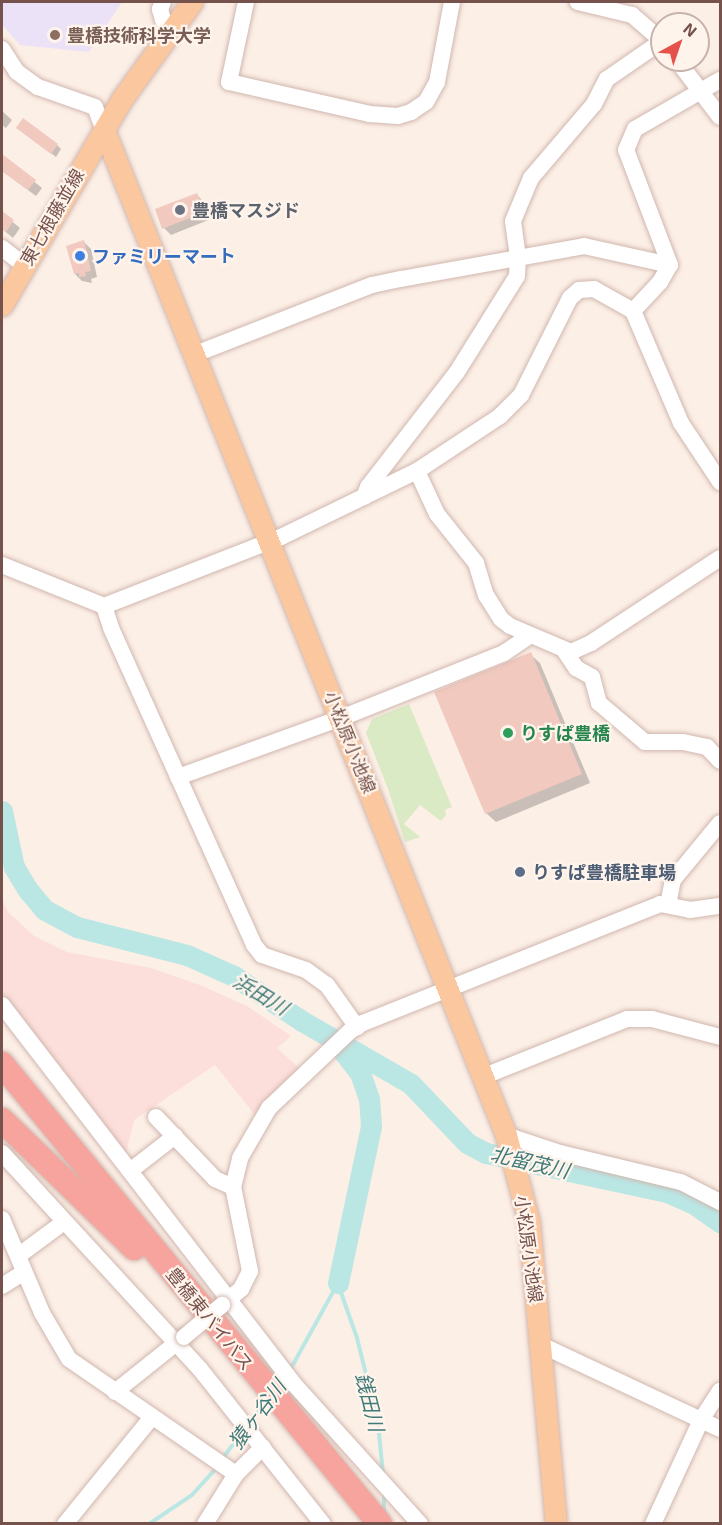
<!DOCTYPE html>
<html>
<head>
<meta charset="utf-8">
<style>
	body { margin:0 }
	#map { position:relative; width:722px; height:1525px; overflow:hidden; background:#fcefe6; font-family:"Exo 2","Noto Sans JP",sans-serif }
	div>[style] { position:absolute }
	.commercial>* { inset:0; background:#fcdeda }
	.education>* { inset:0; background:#ece2f8 }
	.green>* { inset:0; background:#daeac4 }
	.shadow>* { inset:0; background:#0003 }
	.stream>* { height:4px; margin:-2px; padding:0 2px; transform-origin:2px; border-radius:2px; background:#bae6e4 }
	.river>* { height:21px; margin:-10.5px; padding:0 10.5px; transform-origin:10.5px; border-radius:10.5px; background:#bae6e4 }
	.building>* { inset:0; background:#f1c9be }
	.roads { filter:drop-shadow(0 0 2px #d0b7af) drop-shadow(0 0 2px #d0b7af) }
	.minor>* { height:16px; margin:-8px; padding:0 8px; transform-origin:8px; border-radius:8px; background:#fff }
	.major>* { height:21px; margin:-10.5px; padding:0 10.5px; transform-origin:10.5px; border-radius:10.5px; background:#fac79f }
	.highway>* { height:24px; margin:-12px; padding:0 12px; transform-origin:12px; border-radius:12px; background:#f6a49d }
	.bridges { filter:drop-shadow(0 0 2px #d0b7af) drop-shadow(0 0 2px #d0b7af) }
	.minor-bridge>* { height:16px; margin:-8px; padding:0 8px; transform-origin:8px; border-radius:8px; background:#fff }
	.dots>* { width:16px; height:16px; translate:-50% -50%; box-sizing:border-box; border:3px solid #fff4ec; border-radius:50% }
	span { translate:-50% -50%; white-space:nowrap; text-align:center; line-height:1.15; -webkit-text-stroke:4.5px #fff4ec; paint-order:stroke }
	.education-label { font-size:18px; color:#785e54; font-weight:700 }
	.left { translate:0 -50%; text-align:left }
	.worship-label { font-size:18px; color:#5b616d; font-weight:700 }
	.street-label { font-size:18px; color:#75524b }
	.shop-label { font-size:18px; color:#366cbe; font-weight:700 }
	.leisure-label { font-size:18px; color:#27864d; font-weight:700 }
	.service-label { font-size:18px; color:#4e5e75; font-weight:700 }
	.water-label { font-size:20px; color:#3e7a79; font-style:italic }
	.frame { position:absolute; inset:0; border:3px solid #75524b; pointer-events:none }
	.north { position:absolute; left:650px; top:12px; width:60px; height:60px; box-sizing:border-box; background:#fff4ec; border:2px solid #c8b3ac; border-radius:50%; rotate:40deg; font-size:16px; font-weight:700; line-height:24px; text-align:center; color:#75524b }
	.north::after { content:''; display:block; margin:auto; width:21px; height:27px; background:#e5524c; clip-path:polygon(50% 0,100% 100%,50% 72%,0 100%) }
</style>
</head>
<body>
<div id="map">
	<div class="commercial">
		<i style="clip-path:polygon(2px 899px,8px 912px,34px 936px,67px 952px,151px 968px,200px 985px,247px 1006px,291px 1036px,277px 1048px,299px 1068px,256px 1116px,215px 1065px,134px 1120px,125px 1157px,2px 999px)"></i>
	</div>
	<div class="education">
		<i style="clip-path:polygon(2px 2px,122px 2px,89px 52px,20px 45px,2px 25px)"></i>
	</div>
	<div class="green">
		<i style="clip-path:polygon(409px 704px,452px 807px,445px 810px,446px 815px,441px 821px,420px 805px,404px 824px,420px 837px,405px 842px,388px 789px,366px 733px,372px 719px)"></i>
	</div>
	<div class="shadow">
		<i style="clip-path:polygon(2px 111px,12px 120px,6px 128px,2px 125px)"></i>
		<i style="clip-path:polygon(18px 128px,57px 145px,61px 149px,56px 157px)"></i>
		<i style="clip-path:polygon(2px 156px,42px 188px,36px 196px,2px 171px)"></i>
		<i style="clip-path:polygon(196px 194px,203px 201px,211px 219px,171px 235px,164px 228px)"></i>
		<i style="clip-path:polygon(2px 213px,20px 228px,13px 238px,2px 229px)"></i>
		<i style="clip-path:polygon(84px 242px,91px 249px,97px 277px,91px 279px,92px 283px,82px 281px,75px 274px)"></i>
		<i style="clip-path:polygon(530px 654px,540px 663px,590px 783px,496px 822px,486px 813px)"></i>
	</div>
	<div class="stream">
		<i style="left:338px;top:1284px;width:57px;rotate:70.6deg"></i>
		<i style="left:357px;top:1338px;width:88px;rotate:76.1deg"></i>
		<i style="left:378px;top:1423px;width:51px;rotate:84.4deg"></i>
		<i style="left:290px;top:1370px;width:99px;rotate:-61.1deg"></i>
		<i style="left:250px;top:1422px;width:28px;rotate:-52deg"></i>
		<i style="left:223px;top:1458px;width:34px;rotate:-54deg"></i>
		<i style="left:384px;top:1516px;width:22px;rotate:-90deg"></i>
		<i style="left:149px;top:1524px;width:52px;rotate:-34deg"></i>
		<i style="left:192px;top:1495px;width:38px;rotate:-48deg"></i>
	</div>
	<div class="river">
		<i style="left:2px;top:811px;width:57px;rotate:77.9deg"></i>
		<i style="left:14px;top:867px;width:27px;rotate:59deg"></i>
		<i style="left:28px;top:890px;width:26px;rotate:50deg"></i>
		<i style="left:45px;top:910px;width:36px;rotate:28deg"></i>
		<i style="left:77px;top:927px;width:114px;rotate:14.3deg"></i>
		<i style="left:187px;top:955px;width:51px;rotate:24.1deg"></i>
		<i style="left:234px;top:976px;width:82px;rotate:33.5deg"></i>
		<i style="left:302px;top:1021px;width:126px;rotate:30deg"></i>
		<i style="left:411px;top:1084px;width:81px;rotate:46.5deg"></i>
		<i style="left:467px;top:1143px;width:21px;rotate:28deg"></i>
		<i style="left:486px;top:1153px;width:185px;rotate:12.2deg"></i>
		<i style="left:667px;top:1192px;width:30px;rotate:24deg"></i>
		<i style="left:694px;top:1204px;width:32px;rotate:35deg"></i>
		<i style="left:338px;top:1283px;width:160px;rotate:-78.1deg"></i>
		<i style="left:371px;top:1126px;width:27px;rotate:-94deg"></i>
		<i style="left:369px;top:1099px;width:28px;rotate:-109deg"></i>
		<i style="left:360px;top:1073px;width:33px;rotate:-128deg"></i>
	</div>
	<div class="building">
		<i style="clip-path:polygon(23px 118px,58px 144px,51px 154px,16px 128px)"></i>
		<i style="clip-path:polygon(2px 154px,36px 180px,28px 190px,2px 171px)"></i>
		<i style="clip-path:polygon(197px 193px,205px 212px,162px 229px,155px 209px)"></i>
		<i style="clip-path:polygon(2px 211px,14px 220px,6px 232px,2px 229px)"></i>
		<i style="clip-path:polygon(84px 240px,91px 271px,85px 272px,86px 276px,79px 277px,79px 273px,74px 274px,66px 246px)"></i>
		<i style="clip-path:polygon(531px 652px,582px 774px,485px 814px,434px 692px)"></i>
	</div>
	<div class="roads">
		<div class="minor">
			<i style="left:163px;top:2px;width:8px;rotate:113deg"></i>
			<i style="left:160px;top:9px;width:11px;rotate:75deg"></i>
			<i style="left:163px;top:20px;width:13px;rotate:32deg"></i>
			<i style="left:246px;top:2px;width:82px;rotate:102deg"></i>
			<i style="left:229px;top:82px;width:145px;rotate:12.8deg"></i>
			<i style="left:370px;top:114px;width:28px;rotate:4deg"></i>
			<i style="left:398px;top:116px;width:14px;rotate:-17deg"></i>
			<i style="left:411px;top:112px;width:18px;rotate:-34deg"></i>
			<i style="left:426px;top:102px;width:23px;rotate:-61deg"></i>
			<i style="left:437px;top:82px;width:81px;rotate:-79.4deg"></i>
			<i style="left:2px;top:49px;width:27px;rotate:57deg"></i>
			<i style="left:17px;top:72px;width:26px;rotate:36deg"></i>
			<i style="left:38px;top:87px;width:60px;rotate:19.3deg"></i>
			<i style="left:95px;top:107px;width:25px;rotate:69deg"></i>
			<i style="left:677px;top:60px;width:71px;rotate:53deg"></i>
			<i style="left:2px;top:248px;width:28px;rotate:38deg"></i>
			<i style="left:633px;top:311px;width:40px;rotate:-47deg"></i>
			<i style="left:660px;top:282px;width:20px;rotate:-60deg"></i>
			<i style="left:670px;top:265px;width:123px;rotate:-110.9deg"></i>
			<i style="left:626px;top:150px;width:23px;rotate:-67deg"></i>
			<i style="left:635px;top:129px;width:98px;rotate:-30deg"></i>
			<i style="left:193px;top:355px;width:192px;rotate:-21.4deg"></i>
			<i style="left:372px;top:285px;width:30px;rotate:-12deg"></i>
			<i style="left:401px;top:279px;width:186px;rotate:-10.2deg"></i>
			<i style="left:584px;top:246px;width:88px;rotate:12.5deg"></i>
			<i style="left:417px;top:471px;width:47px;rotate:65.1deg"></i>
			<i style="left:437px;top:514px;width:63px;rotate:51.5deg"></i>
			<i style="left:476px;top:563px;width:34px;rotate:73deg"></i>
			<i style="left:486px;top:595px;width:28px;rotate:58deg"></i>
			<i style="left:501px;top:619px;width:11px;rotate:38deg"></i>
			<i style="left:510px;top:626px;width:66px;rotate:23.1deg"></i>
			<i style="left:571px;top:652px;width:22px;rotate:-24deg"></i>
			<i style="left:591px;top:643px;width:154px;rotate:-33.4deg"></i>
			<i style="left:364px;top:497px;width:11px;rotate:-68deg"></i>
			<i style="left:368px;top:487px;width:145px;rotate:-52.3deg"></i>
			<i style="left:457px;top:372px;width:113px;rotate:-58deg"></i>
			<i style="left:517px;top:276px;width:19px;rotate:-87deg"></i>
			<i style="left:518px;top:257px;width:36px;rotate:-98deg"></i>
			<i style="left:513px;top:221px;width:47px;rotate:-67.3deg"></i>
			<i style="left:531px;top:178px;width:97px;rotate:-49.6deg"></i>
			<i style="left:594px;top:104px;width:28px;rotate:-63deg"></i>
			<i style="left:607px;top:79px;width:67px;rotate:-34.6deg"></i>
			<i style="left:662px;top:41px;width:40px;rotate:-139deg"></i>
			<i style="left:632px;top:15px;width:56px;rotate:-166.5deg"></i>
			<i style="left:2px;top:565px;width:110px;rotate:21.9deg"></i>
			<i style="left:104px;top:606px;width:190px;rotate:-21.3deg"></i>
			<i style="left:281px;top:537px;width:151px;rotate:-25.9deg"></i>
			<i style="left:417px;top:471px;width:100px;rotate:-33.5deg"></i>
			<i style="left:500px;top:416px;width:30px;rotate:-45deg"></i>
			<i style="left:521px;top:395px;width:109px;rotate:-63.2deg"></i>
			<i style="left:570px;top:298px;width:12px;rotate:-42deg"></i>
			<i style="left:579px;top:290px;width:15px;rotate:-4deg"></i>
			<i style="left:594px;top:289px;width:45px;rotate:29.4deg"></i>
			<i style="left:633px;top:311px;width:122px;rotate:66.8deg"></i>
			<i style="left:681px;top:423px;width:71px;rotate:56.5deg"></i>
			<i style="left:104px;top:606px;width:23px;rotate:72deg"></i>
			<i style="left:111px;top:628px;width:348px;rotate:65.7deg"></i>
			<i style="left:254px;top:945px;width:13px;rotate:51deg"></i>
			<i style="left:262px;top:955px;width:46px;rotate:18.8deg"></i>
			<i style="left:306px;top:970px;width:26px;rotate:36deg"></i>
			<i style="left:327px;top:985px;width:52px;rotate:54.5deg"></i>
			<i style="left:564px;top:650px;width:22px;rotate:56deg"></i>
			<i style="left:576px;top:668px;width:18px;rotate:29deg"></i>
			<i style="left:592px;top:677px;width:27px;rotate:75deg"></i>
			<i style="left:599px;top:703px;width:60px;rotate:40.3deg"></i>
			<i style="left:645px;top:742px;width:38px"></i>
			<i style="left:683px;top:742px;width:25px;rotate:12deg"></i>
			<i style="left:707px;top:747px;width:19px;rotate:47deg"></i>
			<i style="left:178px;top:777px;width:173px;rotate:-19.9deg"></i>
			<i style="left:341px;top:718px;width:175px;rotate:-21.7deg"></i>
			<i style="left:504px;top:653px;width:32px;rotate:-34deg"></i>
			<i style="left:668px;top:905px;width:25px;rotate:-79deg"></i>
			<i style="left:673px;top:880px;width:74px;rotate:-50.5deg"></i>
			<i style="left:2px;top:1005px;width:477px;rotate:52.4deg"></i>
			<i style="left:293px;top:1383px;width:190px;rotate:48deg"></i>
			<i style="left:482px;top:1077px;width:156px;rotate:-21.8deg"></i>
			<i style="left:627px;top:1019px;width:25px"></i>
			<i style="left:652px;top:1019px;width:70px;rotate:14.8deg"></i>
			<i style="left:156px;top:1117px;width:86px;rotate:46.4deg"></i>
			<i style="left:215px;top:1179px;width:20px;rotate:24deg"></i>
			<i style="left:506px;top:1135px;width:57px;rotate:18.4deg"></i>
			<i style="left:560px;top:1153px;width:124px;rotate:13.5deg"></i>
			<i style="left:681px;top:1182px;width:44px;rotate:27.1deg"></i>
			<i style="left:2px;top:1153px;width:293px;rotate:47.5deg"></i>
			<i style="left:200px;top:1369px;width:198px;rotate:51.6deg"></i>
			<i style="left:130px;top:1171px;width:57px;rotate:-37.9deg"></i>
			<i style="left:2px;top:1219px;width:102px;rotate:66.9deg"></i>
			<i style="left:42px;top:1313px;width:53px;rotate:59.6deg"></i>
			<i style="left:69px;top:1359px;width:203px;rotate:34.6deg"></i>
			<i style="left:18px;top:1256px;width:57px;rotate:-36.5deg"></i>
			<i style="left:2px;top:1286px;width:26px;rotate:-32deg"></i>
			<i style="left:222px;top:1305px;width:25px;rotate:-40deg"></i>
			<i style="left:241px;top:1289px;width:20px;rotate:-63deg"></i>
			<i style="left:250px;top:1271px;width:86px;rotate:-101.4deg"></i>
			<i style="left:233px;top:1187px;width:30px;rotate:-76deg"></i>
			<i style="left:240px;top:1158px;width:58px;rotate:-59.9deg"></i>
			<i style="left:269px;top:1108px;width:112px;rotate:-43.5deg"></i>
			<i style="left:350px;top:1031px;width:15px;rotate:-32deg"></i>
			<i style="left:363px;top:1023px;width:320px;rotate:-21.8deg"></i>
			<i style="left:660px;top:904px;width:31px;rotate:11deg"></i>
			<i style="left:690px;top:910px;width:30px;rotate:-8deg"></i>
			<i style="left:541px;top:1345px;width:198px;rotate:25.1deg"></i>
			<i style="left:115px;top:1392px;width:88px;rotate:-38.6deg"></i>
			<i style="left:65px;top:1524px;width:136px;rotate:-50.9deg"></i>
			<i style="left:205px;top:1524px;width:59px;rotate:-58.2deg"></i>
			<i style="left:236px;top:1474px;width:38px;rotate:-45deg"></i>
			<i style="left:653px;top:1524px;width:115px;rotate:-65.2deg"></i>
			<i style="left:701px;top:1420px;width:35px;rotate:-57deg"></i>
		</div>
		<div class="major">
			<i style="left:104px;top:130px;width:1082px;rotate:68.2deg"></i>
			<i style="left:506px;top:1135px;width:90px;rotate:75.2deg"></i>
			<i style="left:529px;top:1222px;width:303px;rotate:84.9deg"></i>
			<i style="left:2px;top:305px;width:238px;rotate:-59.8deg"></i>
			<i style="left:122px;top:99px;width:120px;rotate:-54.2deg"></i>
		</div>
		<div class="highway">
			<i style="left:2px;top:1064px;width:595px;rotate:50.59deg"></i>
			<i style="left:2px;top:1120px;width:184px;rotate:44.1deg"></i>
		</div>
	</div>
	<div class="bridges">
		<div class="minor-bridge">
			<i style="left:184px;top:1337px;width:50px;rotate:-40.1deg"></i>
		</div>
	</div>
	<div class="dots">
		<i style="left:55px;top:35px;background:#8d6e63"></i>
		<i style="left:180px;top:210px;background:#6b7280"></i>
		<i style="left:80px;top:256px;background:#3f7fe0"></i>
		<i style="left:508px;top:733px;background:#2e9e5b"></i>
		<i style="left:520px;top:872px;background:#5c6f8a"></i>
	</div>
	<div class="education-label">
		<span class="left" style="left:67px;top:35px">豊橋技術科学大学</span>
	</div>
	<div class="worship-label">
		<span class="left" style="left:192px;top:210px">豊橋マスジド</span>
	</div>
	<div class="street-label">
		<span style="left:52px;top:217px;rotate:-60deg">東七根藤並線</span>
		<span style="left:350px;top:742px;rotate:68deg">小松原小池線</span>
		<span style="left:529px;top:1249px;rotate:82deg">小松原小池線</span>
		<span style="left:210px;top:1319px;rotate:51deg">豊橋東バイパス</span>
	</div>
	<div class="shop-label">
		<span class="left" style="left:92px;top:256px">ファミリーマート</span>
	</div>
	<div class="leisure-label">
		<span class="left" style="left:520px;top:733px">りすぱ豊橋</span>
	</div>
	<div class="service-label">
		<span class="left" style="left:532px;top:872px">りすぱ豊橋駐車場</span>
	</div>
	<div class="water-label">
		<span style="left:261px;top:994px;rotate:31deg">浜田川</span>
		<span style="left:530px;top:1162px;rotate:13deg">北留茂川</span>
		<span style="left:370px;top:1402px;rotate:76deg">銭田川</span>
		<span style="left:257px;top:1414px;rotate:-53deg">猿ヶ谷川</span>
	</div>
	<div class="frame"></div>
	<div class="north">N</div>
</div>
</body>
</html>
